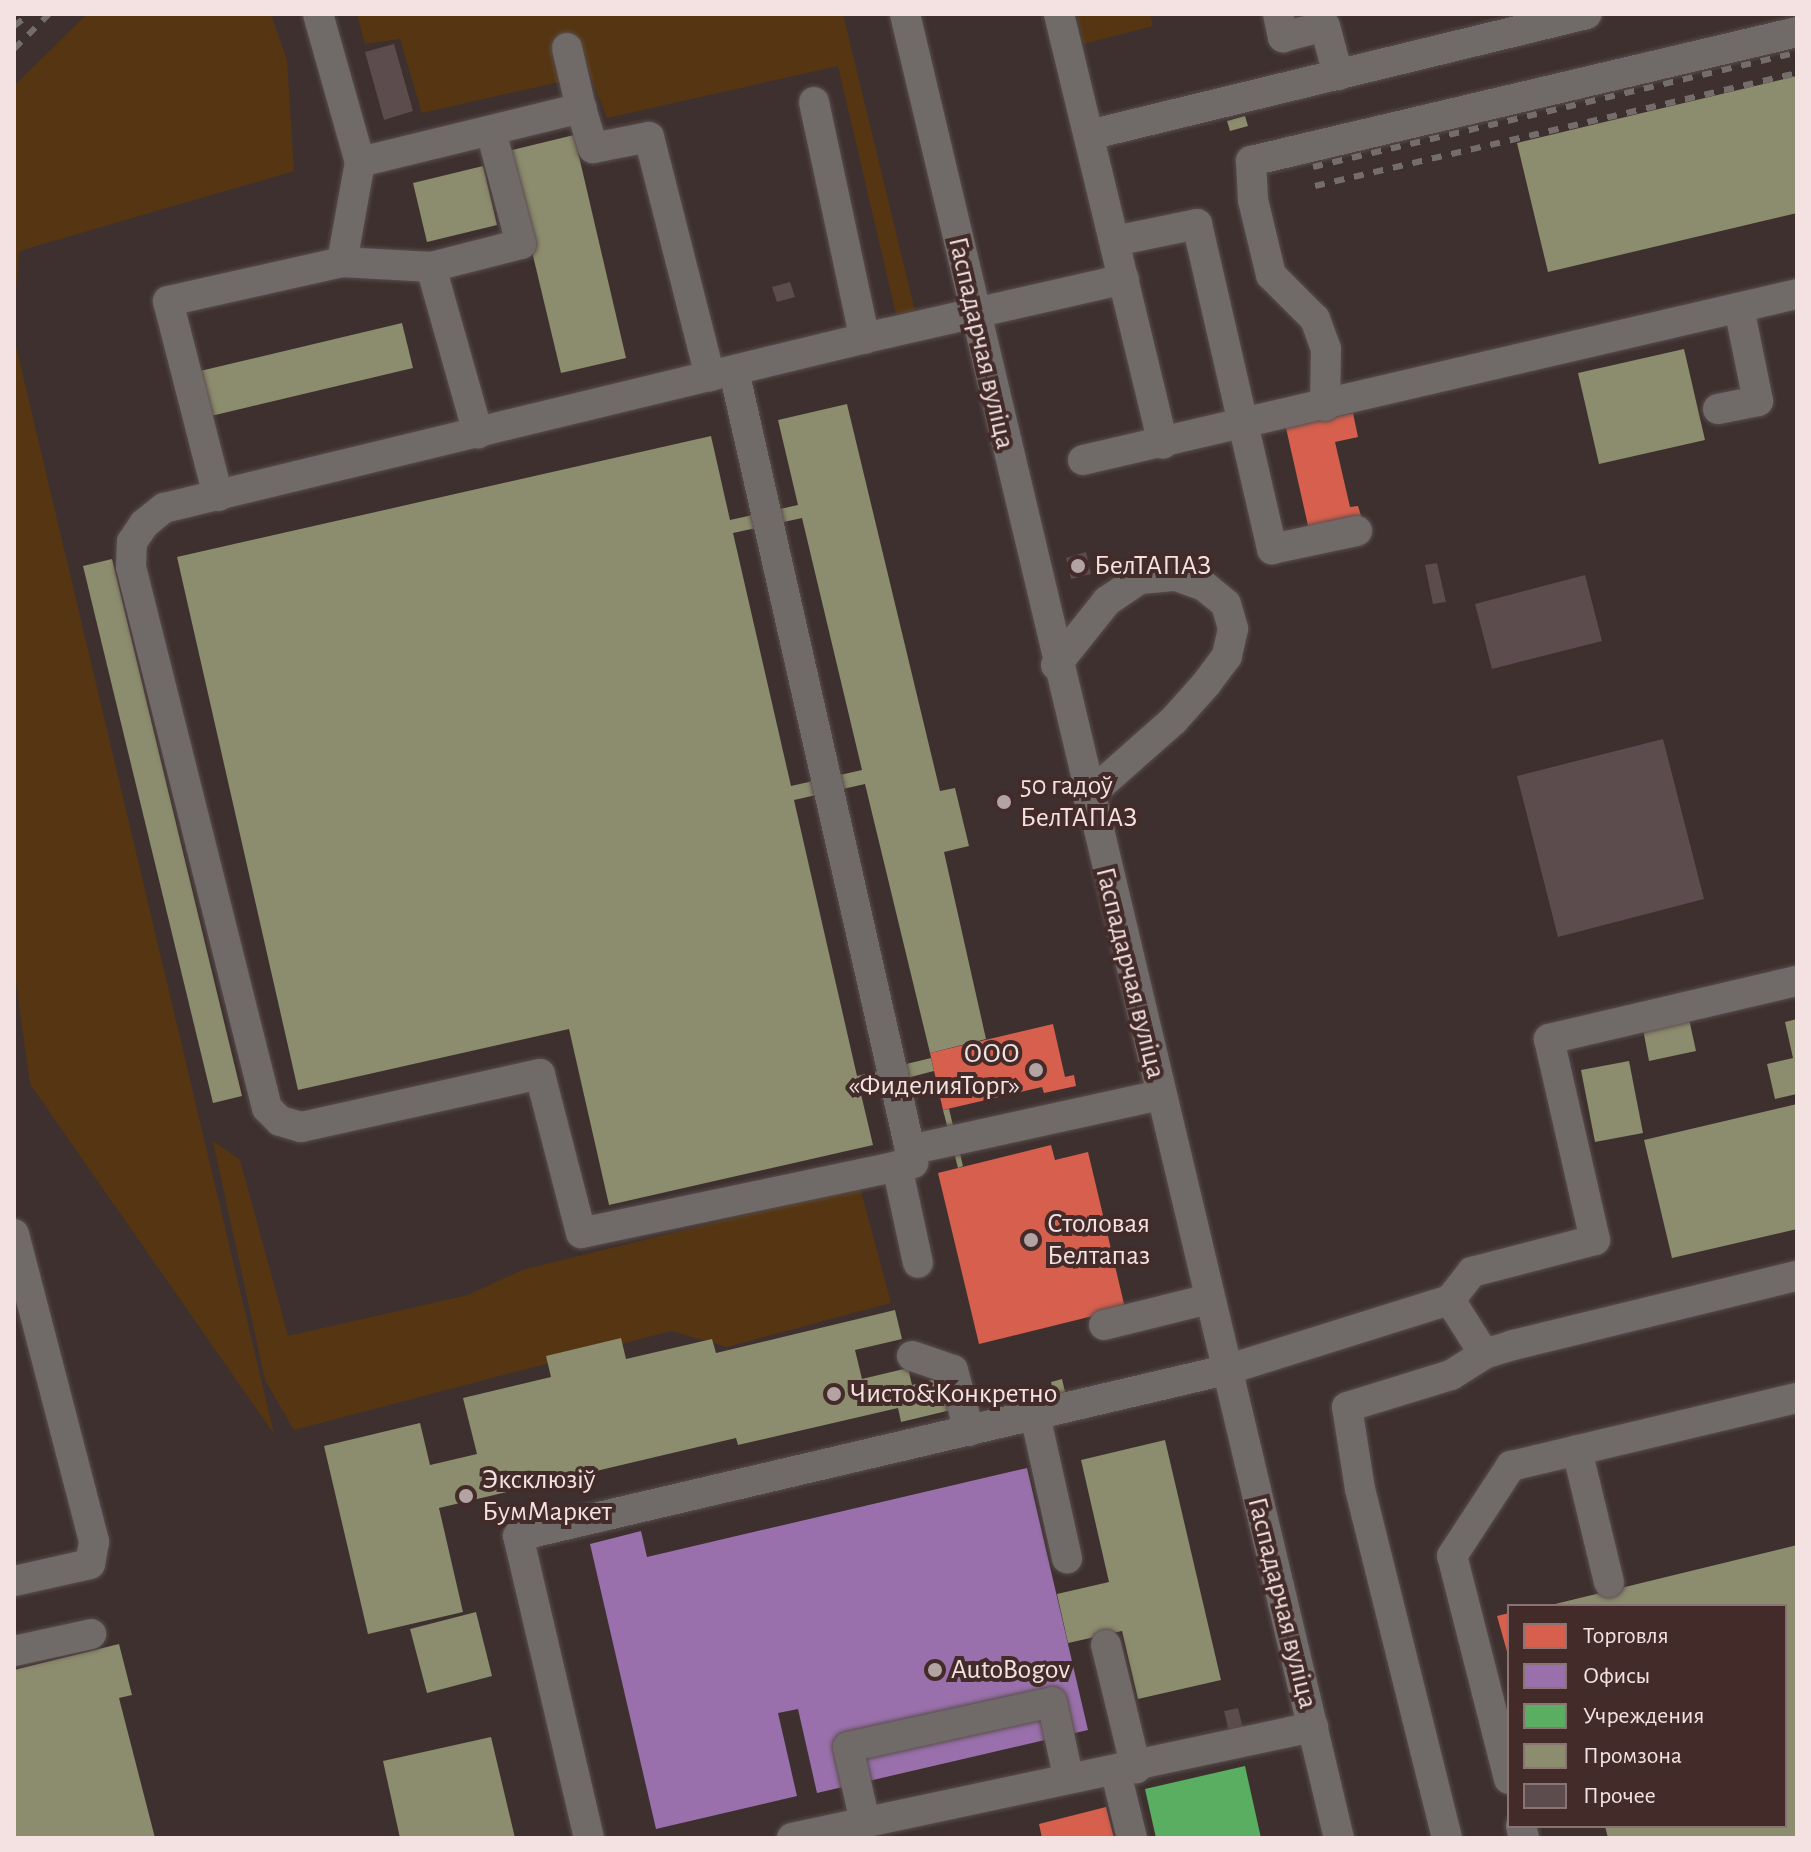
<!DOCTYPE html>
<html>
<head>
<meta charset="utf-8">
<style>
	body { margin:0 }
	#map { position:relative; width:1811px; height:1852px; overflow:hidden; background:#3d302f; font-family:"Alegreya Sans",sans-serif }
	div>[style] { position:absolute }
	.green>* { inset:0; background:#563612 }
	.shops>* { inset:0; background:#d6604d }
	.offices>* { inset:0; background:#9970ab }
	.public>* { inset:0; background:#5aae61 }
	.industry>* { inset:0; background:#8c8c6e }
	.building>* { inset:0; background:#5c4c4e }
	.roads { filter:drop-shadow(0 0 2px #594d4c) drop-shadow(0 0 2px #594d4c) }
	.minor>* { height:30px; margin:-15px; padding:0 15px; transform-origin:15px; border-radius:15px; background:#706a69 }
	.rail>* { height:6px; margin-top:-3px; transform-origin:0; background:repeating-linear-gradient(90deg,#746d6b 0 10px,transparent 0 20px) }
	.dots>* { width:22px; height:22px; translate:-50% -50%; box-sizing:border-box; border:4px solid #432b29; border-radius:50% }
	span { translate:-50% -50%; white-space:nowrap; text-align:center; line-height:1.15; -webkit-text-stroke:8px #432b29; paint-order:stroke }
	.street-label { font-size:28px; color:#f3e2e1 }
	.poi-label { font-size:28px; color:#f3e2e1 }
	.left { translate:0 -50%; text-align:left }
	.right { translate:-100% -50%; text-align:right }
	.frame { position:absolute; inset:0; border:16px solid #f3e2e1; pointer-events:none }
	.legend { position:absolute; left:1507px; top:1604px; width:280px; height:224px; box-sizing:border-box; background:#432b29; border:2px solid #897473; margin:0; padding:10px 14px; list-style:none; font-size:24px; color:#f3e2e1 }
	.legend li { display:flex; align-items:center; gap:16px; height:40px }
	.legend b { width:40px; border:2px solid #897473 }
</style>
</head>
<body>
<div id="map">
	<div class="green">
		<i style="clip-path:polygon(87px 14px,271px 14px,287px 60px,294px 171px,19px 251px,14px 320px,14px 86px)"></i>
		<i style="clip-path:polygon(357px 14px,843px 14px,915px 311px,896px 314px,838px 66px,607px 118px,590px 75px,422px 113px,400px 39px,365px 44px)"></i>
		<i style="clip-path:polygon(1077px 14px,1150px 14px,1153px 26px,1084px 44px)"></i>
		<i style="clip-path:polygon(14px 338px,274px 1434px,30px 1084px,14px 968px)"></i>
		<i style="clip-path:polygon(213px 1141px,240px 1160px,288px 1336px,468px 1295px,522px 1270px,860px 1187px,891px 1303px,727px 1347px,671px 1331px,294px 1430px,265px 1380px)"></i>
	</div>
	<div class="shops">
		<i style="clip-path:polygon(1353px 413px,1358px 437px,1335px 442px,1350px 507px,1358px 506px,1362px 519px,1309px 530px,1286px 428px)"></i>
		<i style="clip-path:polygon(1053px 1024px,1065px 1077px,1074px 1075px,1076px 1086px,1044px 1093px,1042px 1087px,943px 1110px,930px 1053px)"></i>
		<i style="clip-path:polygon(1051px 1145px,1055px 1160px,1088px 1152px,1125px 1308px,979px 1344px,938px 1173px)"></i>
		<i style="clip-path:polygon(1509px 1613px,1509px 1655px,1508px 1655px,1497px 1616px)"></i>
		<i style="clip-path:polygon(1106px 1807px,1114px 1838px,1042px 1838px,1039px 1824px)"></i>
	</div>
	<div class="offices">
		<i style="clip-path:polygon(1027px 1468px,1088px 1730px,817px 1793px,798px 1709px,778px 1713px,797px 1796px,656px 1829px,590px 1544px,641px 1531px,647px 1557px)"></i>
	</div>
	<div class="public">
		<i style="clip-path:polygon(1245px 1766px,1261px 1838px,1156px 1838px,1145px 1789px)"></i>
	</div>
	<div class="industry">
		<i style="clip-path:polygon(1797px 76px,1797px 213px,1548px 272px,1517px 143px)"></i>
		<i style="clip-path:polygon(1245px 116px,1248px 126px,1230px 131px,1227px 121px)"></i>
		<i style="clip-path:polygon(574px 135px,626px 358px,561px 373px,508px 151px)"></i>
		<i style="clip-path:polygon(483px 166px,497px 225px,427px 242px,413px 183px)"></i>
		<i style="clip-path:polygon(402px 323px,413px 368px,211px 416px,200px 371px)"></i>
		<i style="clip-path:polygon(1684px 349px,1705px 440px,1599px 464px,1578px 373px)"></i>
		<i style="clip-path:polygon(evenodd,847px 404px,940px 791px,955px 788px,969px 846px,944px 852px,986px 1039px,930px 1053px,865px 784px,794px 800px,857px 1076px,931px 1058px,934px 1071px,860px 1090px,873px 1145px,609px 1205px,569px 1029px,298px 1090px,177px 557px,711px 436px,730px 520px,798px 505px,778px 420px,847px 404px,802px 518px,862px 770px,791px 786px,733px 533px,802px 518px)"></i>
		<i style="clip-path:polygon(112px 559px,242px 1096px,213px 1103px,83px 566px)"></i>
		<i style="clip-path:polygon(1689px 1019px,1696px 1051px,1649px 1061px,1643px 1029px)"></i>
		<i style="clip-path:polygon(1797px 1019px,1797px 1094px,1775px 1099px,1767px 1064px,1793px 1058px,1785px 1022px)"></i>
		<i style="clip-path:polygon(1629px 1061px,1643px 1133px,1595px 1142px,1581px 1070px)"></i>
		<i style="clip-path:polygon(1797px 1104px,1797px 1229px,1672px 1258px,1644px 1140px)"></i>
		<i style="clip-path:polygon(949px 1109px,963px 1166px,958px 1168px,943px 1110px)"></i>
		<i style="clip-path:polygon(895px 1310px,902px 1339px,855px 1350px,862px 1379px,908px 1368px,912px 1385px,944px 1377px,951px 1410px,901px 1422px,898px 1408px,738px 1445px,736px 1438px,439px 1508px,463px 1612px,368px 1634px,324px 1446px,420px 1423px,430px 1465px,477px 1454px,463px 1398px,551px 1377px,546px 1356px,621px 1338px,626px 1359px,712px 1339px,716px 1353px)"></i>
		<i style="clip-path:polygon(1062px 1379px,1066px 1396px,1055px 1398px,1051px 1382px)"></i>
		<i style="clip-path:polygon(1165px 1440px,1221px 1680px,1138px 1699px,1122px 1631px,1068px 1643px,1057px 1594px,1109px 1582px,1081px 1460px)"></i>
		<i style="clip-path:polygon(1797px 1545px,1797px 1838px,1608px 1838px,1605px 1826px,1785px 1826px,1785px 1606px,1551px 1605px)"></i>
		<i style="clip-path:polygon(476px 1612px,492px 1676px,427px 1693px,410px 1629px)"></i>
		<i style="clip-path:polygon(119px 1644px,132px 1695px,119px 1698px,155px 1838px,14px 1838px,14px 1670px)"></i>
		<i style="clip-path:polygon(491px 1737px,515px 1838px,400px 1838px,383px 1761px)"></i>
	</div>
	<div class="building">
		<i style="clip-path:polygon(394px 44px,413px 111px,384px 120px,365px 52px)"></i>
		<i style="clip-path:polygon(790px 282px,795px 297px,777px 302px,772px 287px)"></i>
		<i style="clip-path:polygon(1086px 552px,1091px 574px,1071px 579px,1066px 558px)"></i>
		<i style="clip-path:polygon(1437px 563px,1446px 602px,1433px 604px,1425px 565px)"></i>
		<i style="clip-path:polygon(1585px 575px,1602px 641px,1492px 669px,1475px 604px)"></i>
		<i style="clip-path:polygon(1663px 739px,1704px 899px,1558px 937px,1517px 776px)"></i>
		<i style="clip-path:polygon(1238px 1708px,1243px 1728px,1229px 1732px,1224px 1711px)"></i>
	</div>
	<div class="roads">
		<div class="minor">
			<i style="left:318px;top:14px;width:154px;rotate:74.2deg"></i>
			<i style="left:905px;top:14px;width:1875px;rotate:76.62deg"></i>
			<i style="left:1059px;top:14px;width:442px;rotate:76.4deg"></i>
			<i style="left:1278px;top:14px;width:24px;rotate:78deg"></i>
			<i style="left:1283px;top:37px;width:43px;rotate:-14.7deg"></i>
			<i style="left:1325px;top:26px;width:51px;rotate:75.1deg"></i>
			<i style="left:567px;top:48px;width:62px;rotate:76.9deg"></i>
			<i style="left:814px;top:102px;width:242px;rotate:77.9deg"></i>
			<i style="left:1089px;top:135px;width:512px;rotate:-13.66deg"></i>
			<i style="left:1115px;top:241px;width:84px;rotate:-11.7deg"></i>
			<i style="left:1197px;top:224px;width:334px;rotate:77deg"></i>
			<i style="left:1272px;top:549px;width:87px;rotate:-12deg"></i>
			<i style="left:342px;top:262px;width:89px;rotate:3.2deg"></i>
			<i style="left:431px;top:267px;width:173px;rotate:74.2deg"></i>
			<i style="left:431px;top:267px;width:93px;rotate:-14.3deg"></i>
			<i style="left:521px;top:244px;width:117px;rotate:-104.9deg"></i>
			<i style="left:734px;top:371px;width:812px;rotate:77.26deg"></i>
			<i style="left:913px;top:1163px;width:339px;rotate:168.1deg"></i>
			<i style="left:581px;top:1233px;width:164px;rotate:-104.5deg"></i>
			<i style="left:540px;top:1074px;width:245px;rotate:167.5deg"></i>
			<i style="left:301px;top:1127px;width:22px;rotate:-164deg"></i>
			<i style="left:280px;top:1121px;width:18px;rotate:-135deg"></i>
			<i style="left:267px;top:1108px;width:558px;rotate:-104.11deg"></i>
			<i style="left:131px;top:567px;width:25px;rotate:-88deg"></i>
			<i style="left:132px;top:542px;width:22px;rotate:-56deg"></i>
			<i style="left:144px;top:524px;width:26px;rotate:-39deg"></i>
			<i style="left:164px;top:508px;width:744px;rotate:-13.61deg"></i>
			<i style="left:887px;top:333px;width:243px;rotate:-12.8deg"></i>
			<i style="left:1325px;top:406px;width:57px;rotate:-89deg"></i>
			<i style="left:1326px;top:349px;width:32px;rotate:-110deg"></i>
			<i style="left:1315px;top:319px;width:62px;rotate:-135deg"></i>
			<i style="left:1271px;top:275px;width:77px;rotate:-103.5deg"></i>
			<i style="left:1253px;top:200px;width:39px;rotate:-93deg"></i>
			<i style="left:1251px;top:161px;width:561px;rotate:-13.29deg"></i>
			<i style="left:1718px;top:409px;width:41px;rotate:-11.3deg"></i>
			<i style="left:1758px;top:401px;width:95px;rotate:-101.5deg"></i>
			<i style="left:1083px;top:460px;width:733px;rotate:-13.09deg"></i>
			<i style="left:218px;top:496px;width:201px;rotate:-104.4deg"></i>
			<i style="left:168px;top:301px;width:178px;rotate:-12.6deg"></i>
			<i style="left:342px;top:262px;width:102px;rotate:-79.8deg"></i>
			<i style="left:360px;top:162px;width:228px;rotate:-13.7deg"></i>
			<i style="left:581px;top:108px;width:42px;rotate:73.3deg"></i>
			<i style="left:593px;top:148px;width:57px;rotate:-11.1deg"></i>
			<i style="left:649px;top:137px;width:247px;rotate:75.7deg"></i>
			<i style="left:1056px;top:665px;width:82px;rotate:-51.4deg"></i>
			<i style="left:1107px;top:601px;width:40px;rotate:-34deg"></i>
			<i style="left:1140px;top:579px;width:36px;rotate:-5deg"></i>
			<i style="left:1176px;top:576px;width:30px;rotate:20deg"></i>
			<i style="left:1204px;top:586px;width:28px;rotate:39deg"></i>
			<i style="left:1226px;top:604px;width:26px;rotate:74deg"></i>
			<i style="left:1233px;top:629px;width:28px;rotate:103deg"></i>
			<i style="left:1227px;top:656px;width:34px;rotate:127deg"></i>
			<i style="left:1207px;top:683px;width:50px;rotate:131.7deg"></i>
			<i style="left:1174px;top:720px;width:115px;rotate:138.5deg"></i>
			<i style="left:910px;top:1150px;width:256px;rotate:-12.4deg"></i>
			<i style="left:897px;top:1166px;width:99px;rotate:77.8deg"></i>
			<i style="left:14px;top:1234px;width:318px;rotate:75.4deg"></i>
			<i style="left:94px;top:1542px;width:22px;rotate:100deg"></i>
			<i style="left:90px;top:1564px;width:78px;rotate:167.4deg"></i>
			<i style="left:1450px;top:1300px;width:64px;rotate:57.8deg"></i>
			<i style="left:1104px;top:1325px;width:108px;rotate:-13.9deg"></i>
			<i style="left:912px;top:1356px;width:43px;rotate:18.9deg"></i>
			<i style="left:953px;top:1370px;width:63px;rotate:75.3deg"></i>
			<i style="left:1035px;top:1415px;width:147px;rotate:77.4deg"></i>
			<i style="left:1577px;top:1450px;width:136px;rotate:76.4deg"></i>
			<i style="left:1106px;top:1645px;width:127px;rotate:76.3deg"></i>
			<i style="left:14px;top:1651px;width:79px;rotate:-12.4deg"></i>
			<i style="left:1116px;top:1773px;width:67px;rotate:76.2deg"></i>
			<i style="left:1509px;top:1779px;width:230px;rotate:-104.3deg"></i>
			<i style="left:1452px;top:1556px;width:108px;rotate:-56.8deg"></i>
			<i style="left:1511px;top:1466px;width:294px;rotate:-13.4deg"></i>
			<i style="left:865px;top:1822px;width:77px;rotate:-102.8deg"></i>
			<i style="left:848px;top:1747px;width:209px;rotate:-12.4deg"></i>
			<i style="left:1052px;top:1702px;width:76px;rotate:77.8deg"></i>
			<i style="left:1521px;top:1826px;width:12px;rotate:76deg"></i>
			<i style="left:589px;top:1838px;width:310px;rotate:-103.2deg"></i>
			<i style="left:518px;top:1536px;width:727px;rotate:-13.2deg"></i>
			<i style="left:1226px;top:1370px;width:235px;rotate:-17.4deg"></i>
			<i style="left:1450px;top:1300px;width:36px;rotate:-52deg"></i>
			<i style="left:1472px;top:1272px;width:127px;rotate:-14.6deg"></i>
			<i style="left:1595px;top:1240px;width:206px;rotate:-102.9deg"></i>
			<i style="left:1549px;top:1039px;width:255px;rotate:-13.2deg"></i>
			<i style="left:792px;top:1838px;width:533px;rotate:-12.03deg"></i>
			<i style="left:1447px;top:1838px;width:360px;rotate:-104deg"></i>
			<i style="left:1360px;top:1489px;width:83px;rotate:-99deg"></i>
			<i style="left:1347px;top:1407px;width:109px;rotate:-17.1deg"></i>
			<i style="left:1451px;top:1375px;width:39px;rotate:-32deg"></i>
			<i style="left:1484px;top:1354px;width:30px;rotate:-17deg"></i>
			<i style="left:1513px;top:1345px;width:292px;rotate:-13.7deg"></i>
		</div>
	</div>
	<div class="rail">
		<i style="left:14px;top:26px;width:20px;rotate:-37deg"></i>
		<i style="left:14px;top:49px;width:49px;rotate:-45deg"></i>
		<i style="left:1313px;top:167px;width:497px;rotate:-13.3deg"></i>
		<i style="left:1315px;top:186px;width:495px;rotate:-13.2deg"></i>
	</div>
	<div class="dots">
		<i style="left:1078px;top:566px;background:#b3a4a3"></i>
		<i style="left:1004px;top:802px;background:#b3a4a3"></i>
		<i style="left:1036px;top:1070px;background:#b3a4a3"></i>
		<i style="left:1031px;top:1240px;background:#b3a4a3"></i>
		<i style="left:834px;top:1394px;background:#b3a4a3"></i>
		<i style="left:466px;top:1496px;background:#b3a4a3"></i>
		<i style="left:935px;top:1670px;background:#b3a4a3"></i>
	</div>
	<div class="street-label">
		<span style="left:981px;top:343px;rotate:77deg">Гаспадарчая вуліца</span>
		<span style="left:1130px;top:973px;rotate:76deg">Гаспадарчая вуліца</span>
		<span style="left:1282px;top:1603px;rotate:76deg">Гаспадарчая вуліца</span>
	</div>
	<div class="poi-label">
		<span class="left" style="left:1094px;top:566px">БелТАПАЗ</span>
		<span class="left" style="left:1020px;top:802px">50 гадоў<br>БелТАПАЗ</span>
		<span class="right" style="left:1020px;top:1070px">ООО<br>«ФиделияТорг»</span>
		<span class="left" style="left:1047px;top:1240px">Столовая<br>Белтапаз</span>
		<span class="left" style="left:850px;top:1394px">Чисто&amp;Конкретно</span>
		<span class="left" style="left:482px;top:1496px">Эксклюзіў<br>БумМаркет</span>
		<span class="left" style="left:951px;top:1670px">AutoBogov</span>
	</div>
	<div class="frame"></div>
	<ul class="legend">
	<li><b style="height:22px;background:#d6604d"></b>Торговля</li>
	<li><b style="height:22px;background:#9970ab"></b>Офисы</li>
	<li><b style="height:22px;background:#5aae61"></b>Учреждения</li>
	<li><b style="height:22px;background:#8c8c6e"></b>Промзона</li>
	<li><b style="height:22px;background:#5c4c4e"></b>Прочее</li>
	</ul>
</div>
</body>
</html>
